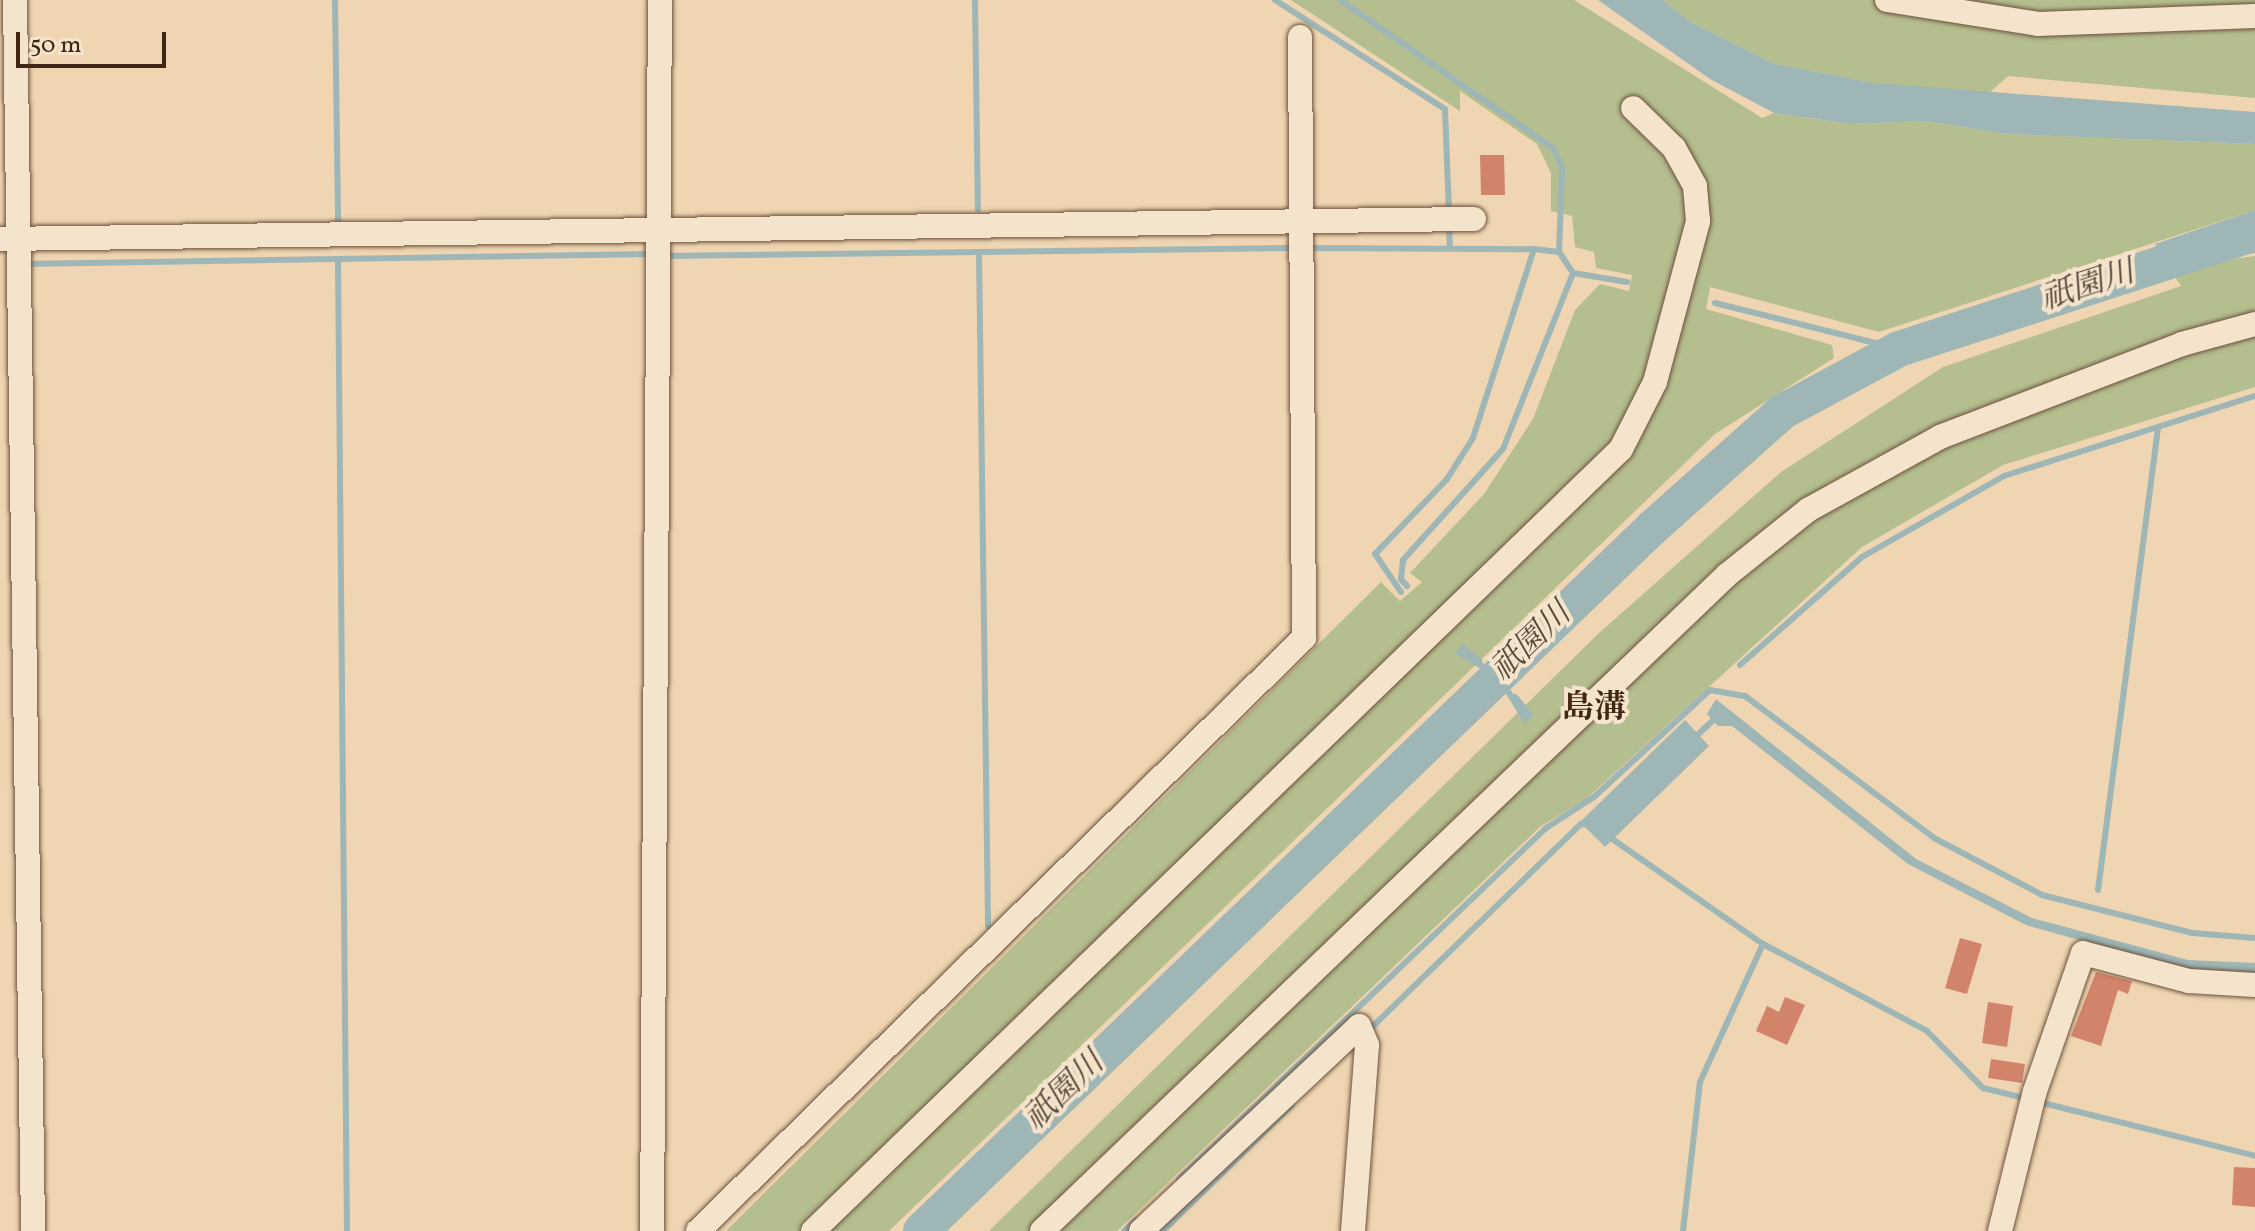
<!DOCTYPE html>
<html>
<head>
<meta charset="utf-8">
<style>
	body { margin:0 }
	#map { position:relative; width:2255px; height:1231px; overflow:hidden; background:#efd5b1; font-family:Vollkorn,"Noto Serif JP",serif }
	div>[style] { position:absolute }
	.green>* { inset:0; background:#b4be8f }
	.water>* { inset:0; background:#9eb6b6 }
	.stream>* { height:6px; margin:-3px; padding:0 3px; transform-origin:3px; border-radius:3px; background:#9eb6b6 }
	.river>* { height:36px; margin:-18px; padding:0 18px; transform-origin:18px; border-radius:18px; background:#9eb6b6 }
	.building>* { inset:0; background:#d2846b }
	.roads { filter:drop-shadow(0 0 2px #6c523c) drop-shadow(0 0 2px #6c523c) }
	.minor>* { height:24px; margin:-12px; padding:0 12px; transform-origin:12px; border-radius:12px; background:#f5e4cc }
	span { translate:-50% -50%; white-space:nowrap; text-align:center; line-height:1.15; -webkit-text-stroke:8px #f5e4cc; paint-order:stroke }
	.water-label { font-size:32px; color:#584a3d; font-style:italic }
	.neighbourhood-label { font-size:32px; color:#402615; font-weight:700 }
	.scale { position:absolute; left:16px; top:32px; width:150px; height:36px; box-sizing:border-box; border:4px solid #402615; border-top:0; padding-left:10px; font-size:24px; line-height:28px; white-space:nowrap; color:#402615; -webkit-text-stroke:6px #f5e4cc; paint-order:stroke }
</style>
</head>
<body>
<div id="map">
	<div class="green">
		<i style="clip-path:polygon(1291px 0,1574px 0,1762px 118px,1774px 113px,1851px 124px,1925px 121px,2008px 134px,2255px 144px,2255px 210px,1879px 332px,1710px 287px,1706px 309px,1832px 345px,1834px 358px,1715px 434px,889px 1231px,726px 1231px,1381px 582px,1400px 601px,1422px 582px,1410px 573px,1484px 494px,1533px 419px,1575px 310px,1600px 284px,1629px 291px,1632px 275px,1596px 268px,1594px 252px,1575px 247px,1572px 216px,1551px 211px,1551px 173px,1537px 144px,1460px 91px,1460px 111px)"></i>
		<i style="clip-path:polygon(1663px 0,2255px 0,2255px 98px,2008px 76px,1988px 94px,1875px 83px,1775px 64px,1691px 22px)"></i>
		<i style="clip-path:polygon(2255px 256px,2255px 387px,2003px 465px,1862px 547px,1585px 800px,1541px 826px,1117px 1231px,989px 1231px,1599px 633px,1781px 472px,1943px 367px,2181px 286px,2169px 268px)"></i>
	</div>
	<div class="water">
		<i style="clip-path:polygon(1598px 0,1663px 0,1691px 22px,1775px 64px,1875px 83px,2255px 112px,2255px 144px,2008px 134px,1925px 121px,1851px 124px,1774px 113px,1710px 79px)"></i>
		<i style="clip-path:polygon(2255px 210px,2255px 253px,2169px 268px,2155px 244px)"></i>
		<i style="clip-path:polygon(1716px 699px,1916px 859px,2032px 918px,2188px 960px,2255px 963px,2255px 974px,2189px 971px,2026px 925px,1908px 864px,1732px 726px,1718px 726px,1707px 714px)"></i>
		<i style="clip-path:polygon(1685px 720px,1709px 746px,1605px 847px,1580px 822px)"></i>
	</div>
	<div class="stream">
		<i style="left:335px;top:0;width:220px;rotate:89.2deg"></i>
		<i style="left:975px;top:0;width:209px;rotate:89.2deg"></i>
		<i style="left:1275px;top:0;width:202px;rotate:32.7deg"></i>
		<i style="left:1445px;top:109px;width:103px;rotate:87.8deg"></i>
		<i style="left:1340px;top:0;width:261px;rotate:34.8deg"></i>
		<i style="left:1554px;top:149px;width:21px;rotate:67deg"></i>
		<i style="left:1562px;top:168px;width:84px;rotate:92deg"></i>
		<i style="left:1559px;top:252px;width:25px;rotate:56deg"></i>
		<i style="left:1449px;top:224px;width:24px;rotate:88deg"></i>
		<i style="left:1307px;top:248px;width:227px;rotate:0.3deg"></i>
		<i style="left:1534px;top:249px;width:199px;rotate:107.9deg"></i>
		<i style="left:1473px;top:438px;width:49px;rotate:122.4deg"></i>
		<i style="left:1447px;top:479px;width:104px;rotate:133.8deg"></i>
		<i style="left:1375px;top:554px;width:46px;rotate:55.6deg"></i>
		<i style="left:1534px;top:249px;width:25px;rotate:7deg"></i>
		<i style="left:979px;top:252px;width:674px;rotate:89.23deg"></i>
		<i style="left:663px;top:256px;width:633px;rotate:-0.72deg"></i>
		<i style="left:338px;top:260px;width:971px;rotate:89.47deg"></i>
		<i style="left:24px;top:264px;width:628px;rotate:-0.91deg"></i>
		<i style="left:1573px;top:273px;width:55px;rotate:9.5deg"></i>
		<i style="left:1715px;top:303px;width:190px;rotate:14deg"></i>
		<i style="left:1407px;top:586px;width:9px;rotate:-131deg"></i>
		<i style="left:1401px;top:579px;width:19px;rotate:-84deg"></i>
		<i style="left:1403px;top:560px;width:149px;rotate:-48deg"></i>
		<i style="left:1503px;top:449px;width:189px;rotate:-68.3deg"></i>
		<i style="left:1463px;top:648px;width:21px;rotate:39deg"></i>
		<i style="left:1459px;top:653px;width:45px;rotate:29.4deg"></i>
		<i style="left:1498px;top:675px;width:52px;rotate:58.5deg"></i>
		<i style="left:1740px;top:665px;width:163px;rotate:-41.5deg"></i>
		<i style="left:1862px;top:557px;width:163px;rotate:-29.7deg"></i>
		<i style="left:2004px;top:476px;width:263px;rotate:-17.7deg"></i>
		<i style="left:1515px;top:697px;width:23px;rotate:50deg"></i>
		<i style="left:1693px;top:739px;width:33px;rotate:-43deg"></i>
		<i style="left:1608px;top:836px;width:189px;rotate:34.9deg"></i>
		<i style="left:1763px;top:944px;width:186px;rotate:27.9deg"></i>
		<i style="left:1927px;top:1031px;width:80px;rotate:45.5deg"></i>
		<i style="left:1983px;top:1088px;width:46px;rotate:13.7deg"></i>
		<i style="left:2098px;top:890px;width:467px;rotate:-82.6deg"></i>
		<i style="left:1369px;top:1030px;width:296px;rotate:-44.2deg"></i>
		<i style="left:1581px;top:824px;width:9px;rotate:6deg"></i>
		<i style="left:2039px;top:1102px;width:223px;rotate:14deg"></i>
		<i style="left:1179px;top:1179px;width:508px;rotate:-43.72deg"></i>
		<i style="left:1546px;top:828px;width:57px;rotate:-32.9deg"></i>
		<i style="left:1594px;top:797px;width:158px;rotate:-42.7deg"></i>
		<i style="left:1710px;top:690px;width:36px;rotate:10deg"></i>
		<i style="left:1745px;top:696px;width:236px;rotate:36.9deg"></i>
		<i style="left:1934px;top:838px;width:122px;rotate:27.8deg"></i>
		<i style="left:2042px;top:895px;width:155px;rotate:14.2deg"></i>
		<i style="left:2192px;top:933px;width:63px;rotate:4.5deg"></i>
		<i style="left:1124px;top:1231px;width:16px;rotate:-43deg"></i>
		<i style="left:1163px;top:1231px;width:180px;rotate:-44.3deg"></i>
		<i style="left:1683px;top:1231px;width:150px;rotate:-83.5deg"></i>
		<i style="left:1700px;top:1082px;width:152px;rotate:-65.5deg"></i>
	</div>
	<div class="river">
		<i style="left:921px;top:1231px;width:1014px;rotate:-43.88deg"></i>
		<i style="left:1652px;top:528px;width:174px;rotate:-41.7deg"></i>
		<i style="left:1782px;top:412px;width:133px;rotate:-28.3deg"></i>
		<i style="left:1899px;top:349px;width:374px;rotate:-18deg"></i>
	</div>
	<div class="building">
		<i style="clip-path:polygon(1480px 155px,1504px 155px,1505px 195px,1481px 195px)"></i>
		<i style="clip-path:polygon(1960px 938px,1982px 944px,1967px 994px,1945px 988px)"></i>
		<i style="clip-path:polygon(2096px 972px,2132px 981px,2128px 994px,2118px 990px,2101px 1046px,2071px 1036px)"></i>
		<i style="clip-path:polygon(1785px 997px,1805px 1005px,1787px 1045px,1756px 1031px,1767px 1006px,1779px 1012px)"></i>
		<i style="clip-path:polygon(1988px 1002px,2013px 1006px,2007px 1047px,1982px 1043px)"></i>
		<i style="clip-path:polygon(1991px 1059px,2025px 1064px,2022px 1083px,1988px 1078px)"></i>
		<i style="clip-path:polygon(2234px 1167px,2255px 1168px,2255px 1207px,2232px 1205px)"></i>
	</div>
	<div class="roads">
		<div class="minor">
			<i style="left:15px;top:0;width:1231px;rotate:89.16deg"></i>
			<i style="left:1887px;top:0;width:153px;rotate:9deg"></i>
			<i style="left:2038px;top:24px;width:217px;rotate:-2.1deg"></i>
			<i style="left:0;top:239px;width:1474px;rotate:-0.78deg"></i>
			<i style="left:652px;top:1231px;width:1231px;rotate:-89.63deg"></i>
			<i style="left:698px;top:1231px;width:848px;rotate:-44.38deg"></i>
			<i style="left:1304px;top:638px;width:601px;rotate:-90.38deg"></i>
			<i style="left:813px;top:1231px;width:1124px;rotate:-44.06deg"></i>
			<i style="left:1621px;top:449px;width:75px;rotate:-63.1deg"></i>
			<i style="left:1655px;top:382px;width:167px;rotate:-75deg"></i>
			<i style="left:1698px;top:221px;width:35px;rotate:-95deg"></i>
			<i style="left:1695px;top:186px;width:43px;rotate:-118.9deg"></i>
			<i style="left:1674px;top:148px;width:57px;rotate:-135.7deg"></i>
			<i style="left:1042px;top:1231px;width:948px;rotate:-43.76deg"></i>
			<i style="left:1727px;top:575px;width:104px;rotate:-38.7deg"></i>
			<i style="left:1808px;top:510px;width:151px;rotate:-28.9deg"></i>
			<i style="left:1940px;top:437px;width:259px;rotate:-21deg"></i>
			<i style="left:2182px;top:344px;width:76px;rotate:-15.3deg"></i>
			<i style="left:1141px;top:1231px;width:299px;rotate:-43.2deg"></i>
			<i style="left:1359px;top:1026px;width:21px;rotate:67deg"></i>
			<i style="left:1367px;top:1045px;width:187px;rotate:94.3deg"></i>
			<i style="left:2000px;top:1231px;width:144px;rotate:-76deg"></i>
			<i style="left:2035px;top:1091px;width:146px;rotate:-70.8deg"></i>
			<i style="left:2083px;top:953px;width:110px;rotate:14.8deg"></i>
			<i style="left:2189px;top:981px;width:66px;rotate:3.5deg"></i>
		</div>
	</div>
	<div class="water-label">
		<span style="left:2088px;top:287px;rotate:-18deg">祇園川</span>
		<span style="left:1532px;top:643px;rotate:-44deg">祇園川</span>
		<span style="left:1065px;top:1092px;rotate:-44deg">祇園川</span>
	</div>
	<div class="neighbourhood-label">
		<span style="left:1594px;top:709px">島溝</span>
	</div>
	<div class="scale">50 m</div>
</div>
</body>
</html>
